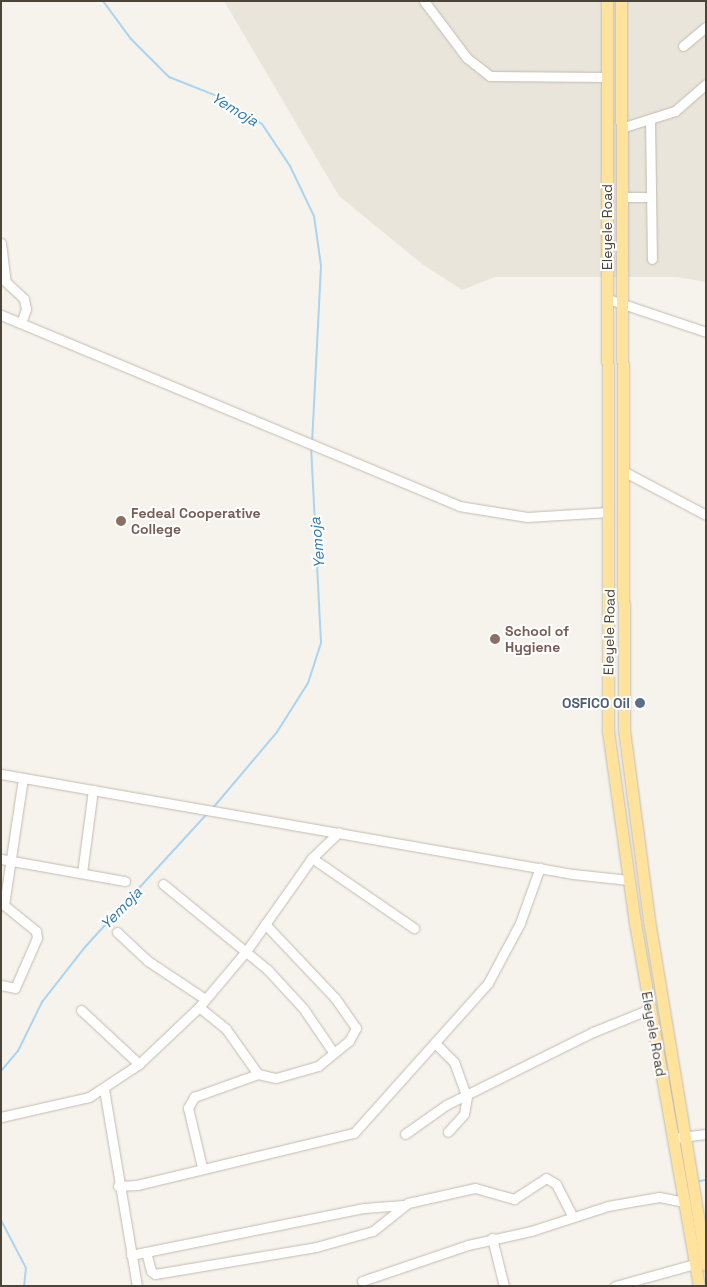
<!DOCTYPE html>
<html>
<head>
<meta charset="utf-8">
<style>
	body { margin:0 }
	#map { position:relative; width:707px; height:1287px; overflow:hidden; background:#f6f3ec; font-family:"Space Grotesk",sans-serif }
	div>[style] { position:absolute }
	.residential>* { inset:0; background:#eae5da }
	.stream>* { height:2px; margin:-1px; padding:0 1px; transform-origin:1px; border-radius:1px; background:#a9d4f2 }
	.roads { filter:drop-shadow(0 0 1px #c2bbae) drop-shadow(0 0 1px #c2bbae) }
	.minor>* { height:9px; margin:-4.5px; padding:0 4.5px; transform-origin:4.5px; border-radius:4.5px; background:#fff }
	.major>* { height:11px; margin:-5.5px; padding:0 5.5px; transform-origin:5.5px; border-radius:5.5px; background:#ffe39c }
	.dots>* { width:14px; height:14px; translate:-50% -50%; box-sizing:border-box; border:2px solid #fff; border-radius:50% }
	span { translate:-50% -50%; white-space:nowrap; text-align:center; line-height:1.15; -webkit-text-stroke:4px #fff; paint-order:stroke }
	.street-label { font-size:14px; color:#4b4439 }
	.education-label { font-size:14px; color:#785e54; font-weight:700 }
	.left { translate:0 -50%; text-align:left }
	.service-label { font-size:14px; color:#4e5e75; font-weight:700 }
	.right { translate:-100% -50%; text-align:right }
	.water-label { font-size:15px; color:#2e7ab2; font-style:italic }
	.frame { position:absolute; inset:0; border:2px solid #4b4439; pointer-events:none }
</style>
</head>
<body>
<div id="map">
	<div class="residential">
		<i style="clip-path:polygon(224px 1px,706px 1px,706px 282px,677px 277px,495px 277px,462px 290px,422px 264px,339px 196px)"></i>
	</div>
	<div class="stream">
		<i style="left:103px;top:1px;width:47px;rotate:53.6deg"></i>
		<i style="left:131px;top:39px;width:54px;rotate:45deg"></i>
		<i style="left:169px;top:77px;width:52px;rotate:21.6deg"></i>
		<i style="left:217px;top:96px;width:53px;rotate:31.9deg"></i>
		<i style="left:262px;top:124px;width:50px;rotate:56.3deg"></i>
		<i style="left:290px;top:166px;width:55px;rotate:64.4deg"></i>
		<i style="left:314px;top:216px;width:50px;rotate:82deg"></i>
		<i style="left:321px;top:266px;width:176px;rotate:92.9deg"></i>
		<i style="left:212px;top:809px;width:101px;rotate:-49.8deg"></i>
		<i style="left:277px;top:732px;width:58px;rotate:-57.7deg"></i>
		<i style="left:308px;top:683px;width:42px;rotate:-72deg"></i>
		<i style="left:321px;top:643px;width:197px;rotate:-92.9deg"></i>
		<i style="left:1px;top:1071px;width:26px;rotate:-50deg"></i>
		<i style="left:18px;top:1051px;width:55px;rotate:-63.9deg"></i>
		<i style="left:42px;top:1002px;width:70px;rotate:-52deg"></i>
		<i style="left:85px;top:947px;width:180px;rotate:-47.5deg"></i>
		<i style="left:700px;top:1181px;width:6px;rotate:-9deg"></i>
		<i style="left:1px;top:1220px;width:54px;rotate:62.5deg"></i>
		<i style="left:26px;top:1268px;width:18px;rotate:96deg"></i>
	</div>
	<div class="roads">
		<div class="minor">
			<i style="left:424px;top:1px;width:71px;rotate:53deg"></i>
			<i style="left:467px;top:58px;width:29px;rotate:38deg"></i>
			<i style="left:490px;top:76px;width:116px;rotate:0.5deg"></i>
			<i style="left:683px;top:46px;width:30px;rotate:-40deg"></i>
			<i style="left:650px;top:119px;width:140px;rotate:89.2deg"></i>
			<i style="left:621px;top:128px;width:57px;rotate:-17.5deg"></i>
			<i style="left:675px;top:111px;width:41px;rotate:-41.1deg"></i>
			<i style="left:621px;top:197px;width:30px"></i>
			<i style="left:1px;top:243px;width:39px;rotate:83deg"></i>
			<i style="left:6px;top:282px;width:25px;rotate:43deg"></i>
			<i style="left:24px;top:299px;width:10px;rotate:79deg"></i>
			<i style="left:26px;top:309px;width:15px;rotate:110deg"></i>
			<i style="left:608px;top:299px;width:103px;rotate:18.6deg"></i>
			<i style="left:1px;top:315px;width:496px;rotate:22.6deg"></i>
			<i style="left:459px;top:506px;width:69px;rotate:9.2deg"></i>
			<i style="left:527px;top:517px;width:82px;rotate:-3.5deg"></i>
			<i style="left:623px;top:471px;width:94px;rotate:27.9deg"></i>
			<i style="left:1px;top:774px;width:581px;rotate:9.92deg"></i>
			<i style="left:573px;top:874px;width:56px;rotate:6.1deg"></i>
			<i style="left:312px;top:858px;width:124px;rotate:34.5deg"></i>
			<i style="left:1px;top:859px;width:126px;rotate:10.1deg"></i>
			<i style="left:82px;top:873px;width:84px;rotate:-82.5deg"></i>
			<i style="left:163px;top:884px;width:134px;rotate:39.3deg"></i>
			<i style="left:267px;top:969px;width:53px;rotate:47.3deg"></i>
			<i style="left:303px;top:1008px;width:53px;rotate:55.7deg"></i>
			<i style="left:117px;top:932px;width:42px;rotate:43.1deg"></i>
			<i style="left:148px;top:961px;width:69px;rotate:33.7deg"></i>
			<i style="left:1px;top:985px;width:14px;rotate:12deg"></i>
			<i style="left:15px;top:988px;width:55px;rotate:-66.3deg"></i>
			<i style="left:37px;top:938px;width:7px;rotate:-98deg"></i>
			<i style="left:36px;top:931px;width:41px;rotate:-140.9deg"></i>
			<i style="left:4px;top:905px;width:128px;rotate:-81.5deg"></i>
			<i style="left:199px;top:1007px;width:35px;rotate:39deg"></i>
			<i style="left:226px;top:1029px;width:55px;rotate:54.6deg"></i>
			<i style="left:81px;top:1010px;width:79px;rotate:43deg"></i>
			<i style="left:435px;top:1043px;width:27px;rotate:45deg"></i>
			<i style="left:454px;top:1062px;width:37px;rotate:70deg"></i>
			<i style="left:467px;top:1097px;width:17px;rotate:100deg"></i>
			<i style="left:464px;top:1114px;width:24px;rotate:132deg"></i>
			<i style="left:104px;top:1089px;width:200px;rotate:80.5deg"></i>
			<i style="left:1px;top:1117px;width:90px;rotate:-12.8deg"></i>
			<i style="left:89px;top:1097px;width:60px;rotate:-33.4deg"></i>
			<i style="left:139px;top:1064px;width:83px;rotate:-43.5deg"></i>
			<i style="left:199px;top:1007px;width:75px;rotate:-49.9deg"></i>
			<i style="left:247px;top:950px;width:113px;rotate:-54.8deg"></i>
			<i style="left:312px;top:858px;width:37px;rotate:-44deg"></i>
			<i style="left:405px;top:1134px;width:50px;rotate:-35.3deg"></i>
			<i style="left:446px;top:1105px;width:164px;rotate:-26.4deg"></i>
			<i style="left:593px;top:1032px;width:61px;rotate:-22deg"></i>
			<i style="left:673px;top:1138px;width:33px;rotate:-7deg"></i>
			<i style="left:202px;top:1167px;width:61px;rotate:-103.3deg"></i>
			<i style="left:188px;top:1108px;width:13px;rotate:-61deg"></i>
			<i style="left:194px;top:1097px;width:68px;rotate:-19.8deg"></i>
			<i style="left:258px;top:1074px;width:18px;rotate:13deg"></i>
			<i style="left:276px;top:1078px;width:44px;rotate:-15.9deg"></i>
			<i style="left:318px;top:1066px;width:40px;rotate:-39deg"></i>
			<i style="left:349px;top:1041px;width:15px;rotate:-62deg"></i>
			<i style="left:356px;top:1028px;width:37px;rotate:-125deg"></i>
			<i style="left:335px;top:998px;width:102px;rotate:-133.4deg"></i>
			<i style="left:118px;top:1186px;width:19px;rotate:-3deg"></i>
			<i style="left:137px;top:1185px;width:223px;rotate:-13.5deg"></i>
			<i style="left:354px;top:1133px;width:201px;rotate:-48.2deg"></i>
			<i style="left:488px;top:983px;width:68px;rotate:-61.9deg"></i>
			<i style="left:520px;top:923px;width:59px;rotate:-70.3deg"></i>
			<i style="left:492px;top:1238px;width:49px;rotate:76deg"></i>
			<i style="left:146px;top:1252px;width:20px;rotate:75deg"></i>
			<i style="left:151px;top:1271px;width:5px;rotate:37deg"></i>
			<i style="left:155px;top:1274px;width:163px;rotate:-9.5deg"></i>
			<i style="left:316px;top:1247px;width:59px;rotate:-15.7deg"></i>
			<i style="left:373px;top:1231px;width:45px;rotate:-38.7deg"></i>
			<i style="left:408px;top:1203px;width:69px;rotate:-12.6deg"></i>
			<i style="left:475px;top:1188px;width:41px;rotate:15.8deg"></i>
			<i style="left:514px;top:1199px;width:38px;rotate:-33deg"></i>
			<i style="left:546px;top:1178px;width:12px;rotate:31deg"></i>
			<i style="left:556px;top:1184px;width:36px;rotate:63deg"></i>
			<i style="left:131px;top:1255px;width:238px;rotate:-11.4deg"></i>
			<i style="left:364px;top:1208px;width:40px;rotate:-4.3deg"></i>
			<i style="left:362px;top:1281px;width:112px;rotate:-18.8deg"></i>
			<i style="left:468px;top:1245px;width:65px;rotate:-12.5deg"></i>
			<i style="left:531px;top:1231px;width:81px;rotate:-18deg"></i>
			<i style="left:608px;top:1206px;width:52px;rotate:-10deg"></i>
			<i style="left:659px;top:1197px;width:25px;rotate:11deg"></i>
			<i style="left:615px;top:1286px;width:83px;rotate:-15.4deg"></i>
		</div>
		<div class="major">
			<i style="left:607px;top:1px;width:730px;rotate:89.92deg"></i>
			<i style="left:608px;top:731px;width:194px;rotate:82deg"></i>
			<i style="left:635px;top:923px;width:369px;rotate:80deg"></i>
			<i style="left:621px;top:1px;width:729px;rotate:89.76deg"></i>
			<i style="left:624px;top:730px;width:192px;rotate:82.5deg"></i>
			<i style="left:649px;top:920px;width:350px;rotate:80.6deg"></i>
		</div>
	</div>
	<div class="dots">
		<i style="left:121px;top:521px;background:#8d6e63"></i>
		<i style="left:495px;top:639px;background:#8d6e63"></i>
		<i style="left:640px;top:703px;background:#5c6f8a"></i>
	</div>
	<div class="street-label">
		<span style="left:607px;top:227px;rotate:-90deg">Eleyele Road</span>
		<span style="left:609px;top:632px;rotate:-89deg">Eleyele Road</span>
		<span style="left:654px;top:1034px;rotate:80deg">Eleyele Road</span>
	</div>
	<div class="education-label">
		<span class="left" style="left:131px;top:521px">Fedeal Cooperative<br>College</span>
		<span class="left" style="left:505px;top:639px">School of<br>Hygiene</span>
	</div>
	<div class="service-label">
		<span class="right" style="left:630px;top:703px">OSFICO Oil</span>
	</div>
	<div class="water-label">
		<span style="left:235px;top:109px;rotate:31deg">Yemoja</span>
		<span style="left:317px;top:543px;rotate:-95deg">Yemoja</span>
		<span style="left:121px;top:908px;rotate:-46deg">Yemoja</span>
	</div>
	<div class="frame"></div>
</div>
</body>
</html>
